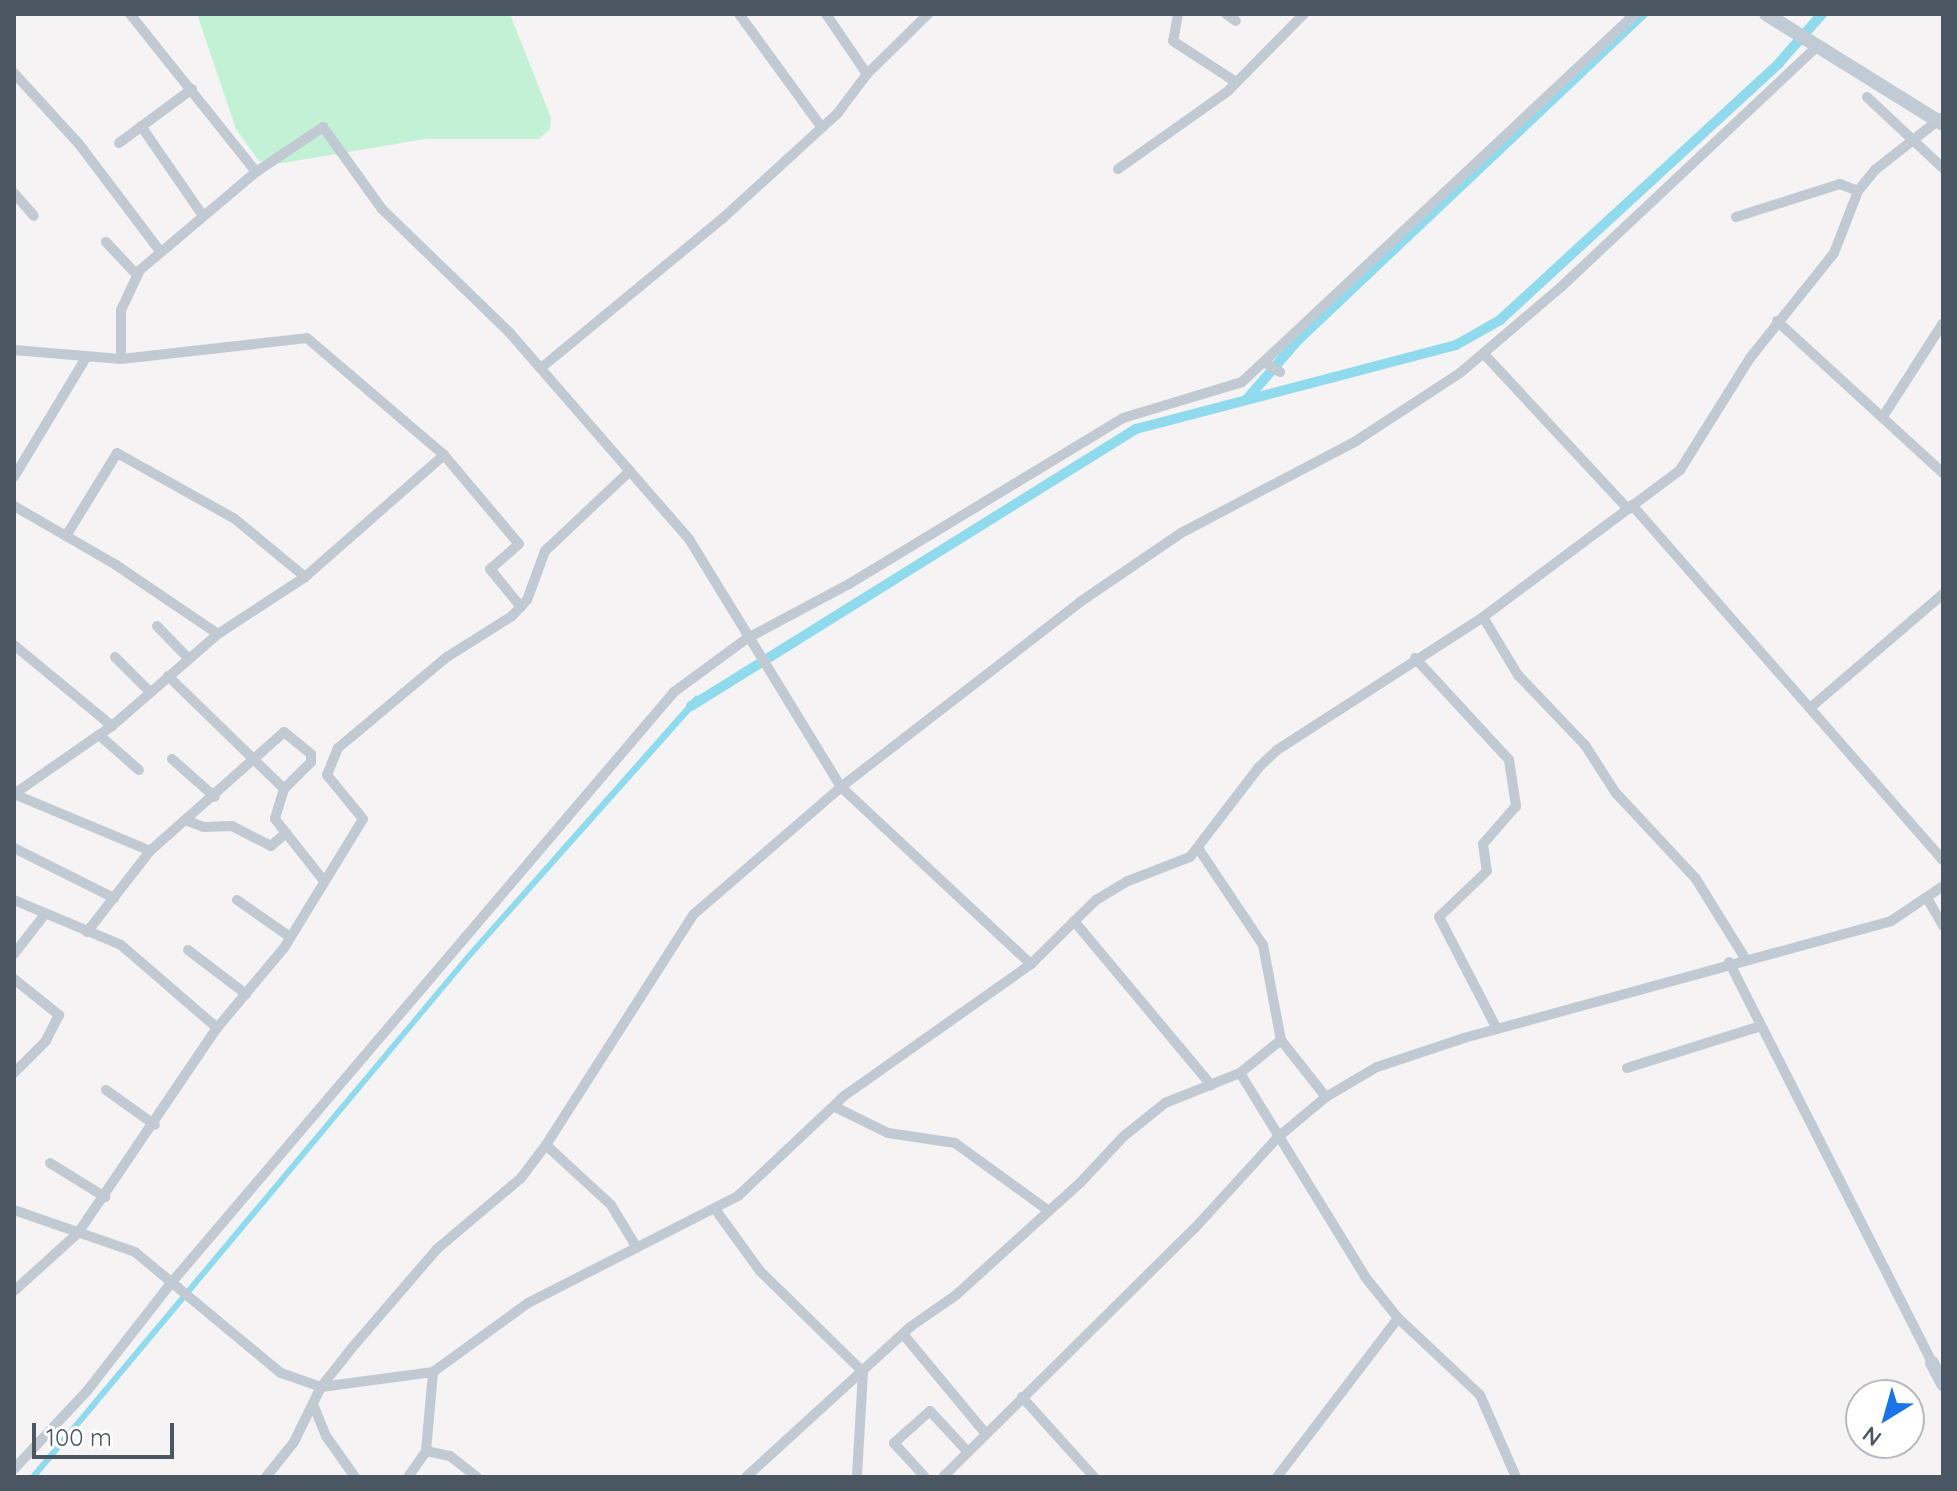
<!DOCTYPE html>
<html>
<head>
<meta charset="utf-8">
<style>
	body { margin:0 }
	#map { position:relative; width:1957px; height:1491px; overflow:hidden; background:#f5f3f3; font-family:Quicksand,sans-serif }
	div>[style] { position:absolute }
	.green>* { inset:0; background:#c3f1d5 }
	.water>* { inset:0; background:#90daee }
	.canal>* { height:10px; margin:-5px; padding:0 5px; transform-origin:5px; border-radius:5px; background:#90daee }
	.street>* { height:10px; margin:-5px; padding:0 5px; transform-origin:5px; border-radius:5px; background:#c1cad2 }
	.secondary>* { height:14px; margin:-7px; padding:0 7px; transform-origin:7px; border-radius:7px; background:#c1cbd6 }
	span { translate:-50% -50%; white-space:nowrap; text-align:center; line-height:1.15; -webkit-text-stroke:8px #fff; paint-order:stroke }
	.frame { position:absolute; inset:0; border:16px solid #4a5661; pointer-events:none }
	.north { position:absolute; left:1845px; top:1379px; width:80px; height:80px; box-sizing:border-box; background:#fff; border:2px solid #b7bbc0; border-radius:50%; rotate:217deg; font-size:22px; font-weight:700; line-height:32px; text-align:center; color:#4a5661 }
	.north::after { content:''; display:block; margin:auto; width:28px; height:36px; background:#1a73e8; clip-path:polygon(50% 0,100% 100%,50% 72%,0 100%) }
	.scale { position:absolute; left:32px; top:1423px; width:142px; height:36px; box-sizing:border-box; border:4px solid #4a5661; border-top:0; padding-left:10px; font-size:24px; line-height:28px; white-space:nowrap; color:#4a5661; -webkit-text-stroke:6px #fff; paint-order:stroke }
</style>
</head>
<body>
<div id="map">
	<div class="green">
		<i style="clip-path:polygon(197px 14px,510px 14px,551px 118px,550px 129px,539px 139px,425px 139px,283px 163px,259px 161px,236px 129px)"></i>
	</div>
	<div class="water">
		<i style="clip-path:polygon(696px 695px,701px 700px,470px 959px,37px 1477px,29px 1477px,466px 955px)"></i>
	</div>
	<div class="canal">
		<i style="left:1247px;top:399px;width:78px;rotate:-49.2deg"></i>
		<i style="left:1298px;top:340px;width:475px;rotate:-43.4deg"></i>
		<i style="left:691px;top:706px;width:524px;rotate:-31.9deg"></i>
		<i style="left:1136px;top:429px;width:331px;rotate:-14.7deg"></i>
		<i style="left:1456px;top:345px;width:51px;rotate:-29.6deg"></i>
		<i style="left:1500px;top:320px;width:379px;rotate:-42.6deg"></i>
		<i style="left:1779px;top:63px;width:65px;rotate:-48.7deg"></i>
	</div>
	<div class="street">
		<i style="left:130px;top:14px;width:202px;rotate:51.4deg"></i>
		<i style="left:739px;top:14px;width:137px;rotate:53.9deg"></i>
		<i style="left:826px;top:14px;width:73px;rotate:55.7deg"></i>
		<i style="left:1178px;top:14px;width:27px;rotate:100deg"></i>
		<i style="left:1173px;top:41px;width:75px;rotate:33.1deg"></i>
		<i style="left:1226px;top:14px;width:12px;rotate:35deg"></i>
		<i style="left:14px;top:73px;width:96px;rotate:47.5deg"></i>
		<i style="left:79px;top:144px;width:134px;rotate:52.9deg"></i>
		<i style="left:1867px;top:97px;width:104px;rotate:43.1deg"></i>
		<i style="left:141px;top:126px;width:109px;rotate:55.4deg"></i>
		<i style="left:119px;top:143px;width:91px;rotate:-36.5deg"></i>
		<i style="left:1118px;top:169px;width:135px;rotate:-35.3deg"></i>
		<i style="left:1228px;top:91px;width:108px;rotate:-45.4deg"></i>
		<i style="left:14px;top:193px;width:30px;rotate:49deg"></i>
		<i style="left:1736px;top:217px;width:109px;rotate:-17.6deg"></i>
		<i style="left:1840px;top:184px;width:19px;rotate:21deg"></i>
		<i style="left:106px;top:242px;width:45px;rotate:46.8deg"></i>
		<i style="left:1777px;top:321px;width:225px;rotate:42.5deg"></i>
		<i style="left:14px;top:350px;width:107px;rotate:4.8deg"></i>
		<i style="left:121px;top:359px;width:187px;rotate:-6.4deg"></i>
		<i style="left:307px;top:338px;width:180px;rotate:40.5deg"></i>
		<i style="left:444px;top:455px;width:116px;rotate:49.9deg"></i>
		<i style="left:519px;top:544px;width:38px;rotate:139deg"></i>
		<i style="left:490px;top:569px;width:49px;rotate:50.8deg"></i>
		<i style="left:1484px;top:354px;width:212px;rotate:47.1deg"></i>
		<i style="left:121px;top:359px;width:49px;rotate:-90deg"></i>
		<i style="left:121px;top:310px;width:44px;rotate:-64.6deg"></i>
		<i style="left:140px;top:270px;width:152px;rotate:-40.2deg"></i>
		<i style="left:256px;top:172px;width:81px;rotate:-33.9deg"></i>
		<i style="left:323px;top:127px;width:101px;rotate:54.3deg"></i>
		<i style="left:382px;top:209px;width:177px;rotate:44.1deg"></i>
		<i style="left:509px;top:332px;width:274px;rotate:49deg"></i>
		<i style="left:689px;top:539px;width:291px;rotate:58.5deg"></i>
		<i style="left:841px;top:787px;width:260px;rotate:43deg"></i>
		<i style="left:1264px;top:362px;width:19px;rotate:32deg"></i>
		<i style="left:541px;top:368px;width:236px;rotate:-39.5deg"></i>
		<i style="left:723px;top:218px;width:154px;rotate:-42.4deg"></i>
		<i style="left:837px;top:114px;width:50px;rotate:-53.1deg"></i>
		<i style="left:867px;top:74px;width:86px;rotate:-44.5deg"></i>
		<i style="left:1884px;top:415px;width:109px;rotate:-57.3deg"></i>
		<i style="left:14px;top:477px;width:141px;rotate:-58.9deg"></i>
		<i style="left:1632px;top:505px;width:472px;rotate:48.8deg"></i>
		<i style="left:14px;top:506px;width:118px;rotate:30deg"></i>
		<i style="left:116px;top:565px;width:123px;rotate:34.1deg"></i>
		<i style="left:66px;top:536px;width:97px;rotate:-58.4deg"></i>
		<i style="left:117px;top:453px;width:135px;rotate:29.2deg"></i>
		<i style="left:235px;top:519px;width:91px;rotate:39.6deg"></i>
		<i style="left:1483px;top:617px;width:68px;rotate:58.9deg"></i>
		<i style="left:1518px;top:675px;width:97px;rotate:46.3deg"></i>
		<i style="left:1585px;top:745px;width:56px;rotate:57.4deg"></i>
		<i style="left:1615px;top:792px;width:119px;rotate:47deg"></i>
		<i style="left:1696px;top:879px;width:93px;rotate:58.2deg"></i>
		<i style="left:157px;top:626px;width:46px;rotate:45.9deg"></i>
		<i style="left:14px;top:645px;width:127px;rotate:39.6deg"></i>
		<i style="left:115px;top:657px;width:49px;rotate:45deg"></i>
		<i style="left:1415px;top:658px;width:139px;rotate:47.3deg"></i>
		<i style="left:1509px;top:760px;width:47px;rotate:81.3deg"></i>
		<i style="left:1516px;top:806px;width:50px;rotate:131deg"></i>
		<i style="left:1483px;top:844px;width:27px;rotate:82deg"></i>
		<i style="left:1487px;top:871px;width:66px;rotate:136.2deg"></i>
		<i style="left:1439px;top:917px;width:126px;rotate:62.6deg"></i>
		<i style="left:168px;top:676px;width:162px;rotate:44.2deg"></i>
		<i style="left:1810px;top:708px;width:175px;rotate:-40.6deg"></i>
		<i style="left:99px;top:735px;width:53px;rotate:41.2deg"></i>
		<i style="left:172px;top:759px;width:57px;rotate:41.5deg"></i>
		<i style="left:14px;top:794px;width:119px;rotate:-34.8deg"></i>
		<i style="left:112px;top:726px;width:140px;rotate:-41deg"></i>
		<i style="left:218px;top:634px;width:104px;rotate:-33.2deg"></i>
		<i style="left:305px;top:577px;width:185px;rotate:-41.3deg"></i>
		<i style="left:14px;top:794px;width:147px;rotate:22.7deg"></i>
		<i style="left:188px;top:821px;width:17px;rotate:21deg"></i>
		<i style="left:204px;top:827px;width:28px;rotate:-2deg"></i>
		<i style="left:232px;top:826px;width:44px;rotate:27.1deg"></i>
		<i style="left:271px;top:846px;width:20px;rotate:-41deg"></i>
		<i style="left:14px;top:848px;width:112px;rotate:26.6deg"></i>
		<i style="left:1198px;top:848px;width:117px;rotate:56.2deg"></i>
		<i style="left:1263px;top:945px;width:97px;rotate:79.3deg"></i>
		<i style="left:1281px;top:1040px;width:73px;rotate:51.7deg"></i>
		<i style="left:1927px;top:898px;width:32px;rotate:60deg"></i>
		<i style="left:14px;top:900px;width:116px;rotate:22.8deg"></i>
		<i style="left:121px;top:945px;width:127px;rotate:40.8deg"></i>
		<i style="left:237px;top:900px;width:65px;rotate:34.9deg"></i>
		<i style="left:1074px;top:921px;width:214px;rotate:50.1deg"></i>
		<i style="left:87px;top:932px;width:103px;rotate:-52.1deg"></i>
		<i style="left:150px;top:851px;width:179px;rotate:-41.6deg"></i>
		<i style="left:284px;top:732px;width:35px;rotate:39deg"></i>
		<i style="left:311px;top:754px;width:8px;rotate:90deg"></i>
		<i style="left:311px;top:762px;width:38px;rotate:135deg"></i>
		<i style="left:284px;top:789px;width:31px;rotate:107deg"></i>
		<i style="left:275px;top:819px;width:79px;rotate:51.7deg"></i>
		<i style="left:188px;top:950px;width:73px;rotate:37.2deg"></i>
		<i style="left:14px;top:954px;width:51px;rotate:-52.2deg"></i>
		<i style="left:1729px;top:962px;width:449px;rotate:63.1deg"></i>
		<i style="left:14px;top:979px;width:58px;rotate:38.7deg"></i>
		<i style="left:59px;top:1015px;width:29px;rotate:117deg"></i>
		<i style="left:46px;top:1041px;width:45px;rotate:135deg"></i>
		<i style="left:1627px;top:1068px;width:140px;rotate:-17.4deg"></i>
		<i style="left:1240px;top:1073px;width:241px;rotate:58.4deg"></i>
		<i style="left:1366px;top:1278px;width:51px;rotate:51.3deg"></i>
		<i style="left:1398px;top:1318px;width:112px;rotate:43.2deg"></i>
		<i style="left:1480px;top:1395px;width:90px;rotate:66.3deg"></i>
		<i style="left:106px;top:1090px;width:60px;rotate:35.5deg"></i>
		<i style="left:835px;top:1107px;width:59px;rotate:26.1deg"></i>
		<i style="left:888px;top:1133px;width:68px;rotate:8.5deg"></i>
		<i style="left:955px;top:1143px;width:116px;rotate:35.9deg"></i>
		<i style="left:546px;top:1145px;width:88px;rotate:42.7deg"></i>
		<i style="left:611px;top:1205px;width:50px;rotate:58.8deg"></i>
		<i style="left:50px;top:1163px;width:65px;rotate:31.7deg"></i>
		<i style="left:715px;top:1209px;width:77px;rotate:54deg"></i>
		<i style="left:760px;top:1271px;width:144px;rotate:44.4deg"></i>
		<i style="left:863px;top:1372px;width:105px;rotate:93.3deg"></i>
		<i style="left:14px;top:1210px;width:128px;rotate:19.1deg"></i>
		<i style="left:135px;top:1252px;width:190px;rotate:39.7deg"></i>
		<i style="left:281px;top:1373px;width:42px;rotate:19.3deg"></i>
		<i style="left:321px;top:1387px;width:113px;rotate:-7.6deg"></i>
		<i style="left:433px;top:1372px;width:117px;rotate:-36deg"></i>
		<i style="left:528px;top:1303px;width:236px;rotate:-27deg"></i>
		<i style="left:738px;top:1196px;width:146px;rotate:-43.3deg"></i>
		<i style="left:844px;top:1096px;width:229px;rotate:-35.2deg"></i>
		<i style="left:1031px;top:964px;width:91px;rotate:-44.6deg"></i>
		<i style="left:1096px;top:900px;width:37px;rotate:-31deg"></i>
		<i style="left:1128px;top:881px;width:66px;rotate:-21.2deg"></i>
		<i style="left:1190px;top:857px;width:113px;rotate:-52.5deg"></i>
		<i style="left:1259px;top:767px;width:25px;rotate:-43deg"></i>
		<i style="left:1277px;top:750px;width:245px;rotate:-32.8deg"></i>
		<i style="left:1483px;top:617px;width:246px;rotate:-36.7deg"></i>
		<i style="left:1680px;top:470px;width:132px;rotate:-58deg"></i>
		<i style="left:1750px;top:358px;width:134px;rotate:-51.3deg"></i>
		<i style="left:1834px;top:253px;width:66px;rotate:-68.8deg"></i>
		<i style="left:1858px;top:191px;width:27px;rotate:-51deg"></i>
		<i style="left:1875px;top:170px;width:84px;rotate:-38.2deg"></i>
		<i style="left:14px;top:1291px;width:86px;rotate:-42.2deg"></i>
		<i style="left:78px;top:1233px;width:248px;rotate:-55.9deg"></i>
		<i style="left:217px;top:1028px;width:104px;rotate:-50.1deg"></i>
		<i style="left:284px;top:948px;width:151px;rotate:-58.5deg"></i>
		<i style="left:363px;top:819px;width:57px;rotate:-129.3deg"></i>
		<i style="left:327px;top:775px;width:29px;rotate:-68deg"></i>
		<i style="left:338px;top:748px;width:142px;rotate:-39.9deg"></i>
		<i style="left:447px;top:657px;width:77px;rotate:-32.2deg"></i>
		<i style="left:512px;top:616px;width:22px;rotate:-47deg"></i>
		<i style="left:527px;top:600px;width:52px;rotate:-69.8deg"></i>
		<i style="left:545px;top:551px;width:117px;rotate:-43.3deg"></i>
		<i style="left:903px;top:1334px;width:130px;rotate:50.3deg"></i>
		<i style="left:1022px;top:1397px;width:108px;rotate:48deg"></i>
		<i style="left:313px;top:1404px;width:35px;rotate:68deg"></i>
		<i style="left:326px;top:1436px;width:50px;rotate:54.7deg"></i>
		<i style="left:426px;top:1451px;width:25px;rotate:12deg"></i>
		<i style="left:450px;top:1456px;width:34px;rotate:38deg"></i>
		<i style="left:14px;top:1469px;width:107px;rotate:-46.9deg"></i>
		<i style="left:87px;top:1391px;width:138px;rotate:-52.1deg"></i>
		<i style="left:172px;top:1282px;width:775px;rotate:-49.61deg"></i>
		<i style="left:674px;top:692px;width:89px;rotate:-36.4deg"></i>
		<i style="left:746px;top:639px;width:117px;rotate:-28.1deg"></i>
		<i style="left:849px;top:584px;width:320px;rotate:-31.2deg"></i>
		<i style="left:1123px;top:418px;width:124px;rotate:-16.8deg"></i>
		<i style="left:1242px;top:382px;width:538px;rotate:-43.12deg"></i>
		<i style="left:266px;top:1477px;width:45px;rotate:-51.3deg"></i>
		<i style="left:294px;top:1442px;width:61px;rotate:-63.9deg"></i>
		<i style="left:321px;top:1387px;width:48px;rotate:-51.7deg"></i>
		<i style="left:351px;top:1349px;width:132px;rotate:-49.3deg"></i>
		<i style="left:437px;top:1249px;width:110px;rotate:-40.2deg"></i>
		<i style="left:521px;top:1178px;width:41px;rotate:-52.9deg"></i>
		<i style="left:546px;top:1145px;width:274px;rotate:-57.4deg"></i>
		<i style="left:694px;top:914px;width:194px;rotate:-40.8deg"></i>
		<i style="left:841px;top:787px;width:302px;rotate:-37.7deg"></i>
		<i style="left:1080px;top:602px;width:122px;rotate:-34.3deg"></i>
		<i style="left:1181px;top:533px;width:198px;rotate:-27.7deg"></i>
		<i style="left:1356px;top:441px;width:124px;rotate:-33.2deg"></i>
		<i style="left:1460px;top:373px;width:133px;rotate:-40.4deg"></i>
		<i style="left:1561px;top:287px;width:354px;rotate:-43.2deg"></i>
		<i style="left:408px;top:1477px;width:32px;rotate:-55deg"></i>
		<i style="left:426px;top:1451px;width:79px;rotate:-84.9deg"></i>
		<i style="left:746px;top:1477px;width:222px;rotate:-42.4deg"></i>
		<i style="left:910px;top:1327px;width:56px;rotate:-34.8deg"></i>
		<i style="left:956px;top:1295px;width:167px;rotate:-42.1deg"></i>
		<i style="left:1080px;top:1183px;width:64px;rotate:-46.9deg"></i>
		<i style="left:1124px;top:1136px;width:53px;rotate:-38.8deg"></i>
		<i style="left:1165px;top:1103px;width:81px;rotate:-21.8deg"></i>
		<i style="left:1240px;top:1073px;width:53px;rotate:-38.8deg"></i>
		<i style="left:925px;top:1477px;width:46px;rotate:-132.4deg"></i>
		<i style="left:894px;top:1443px;width:48px;rotate:-41.6deg"></i>
		<i style="left:930px;top:1411px;width:56px;rotate:47.2deg"></i>
		<i style="left:943px;top:1477px;width:353px;rotate:-44.7deg"></i>
		<i style="left:1194px;top:1229px;width:123px;rotate:-47.6deg"></i>
		<i style="left:1277px;top:1138px;width:64px;rotate:-39.9deg"></i>
		<i style="left:1326px;top:1097px;width:59px;rotate:-30.5deg"></i>
		<i style="left:1377px;top:1067px;width:92px;rotate:-18.4deg"></i>
		<i style="left:1464px;top:1038px;width:443px;rotate:-15.3deg"></i>
		<i style="left:1891px;top:921px;width:63px;rotate:-33.9deg"></i>
		<i style="left:1277px;top:1477px;width:200px;rotate:-52.7deg"></i>
	</div>
	<div class="secondary">
		<i style="left:1766px;top:14px;width:208px;rotate:31.9deg"></i>
		<i style="left:1932px;top:1363px;width:24px;rotate:62deg"></i>
	</div>
	<div class="frame"></div>
	<div class="north">N</div>
	<div class="scale">100 m</div>
</div>
</body>
</html>
